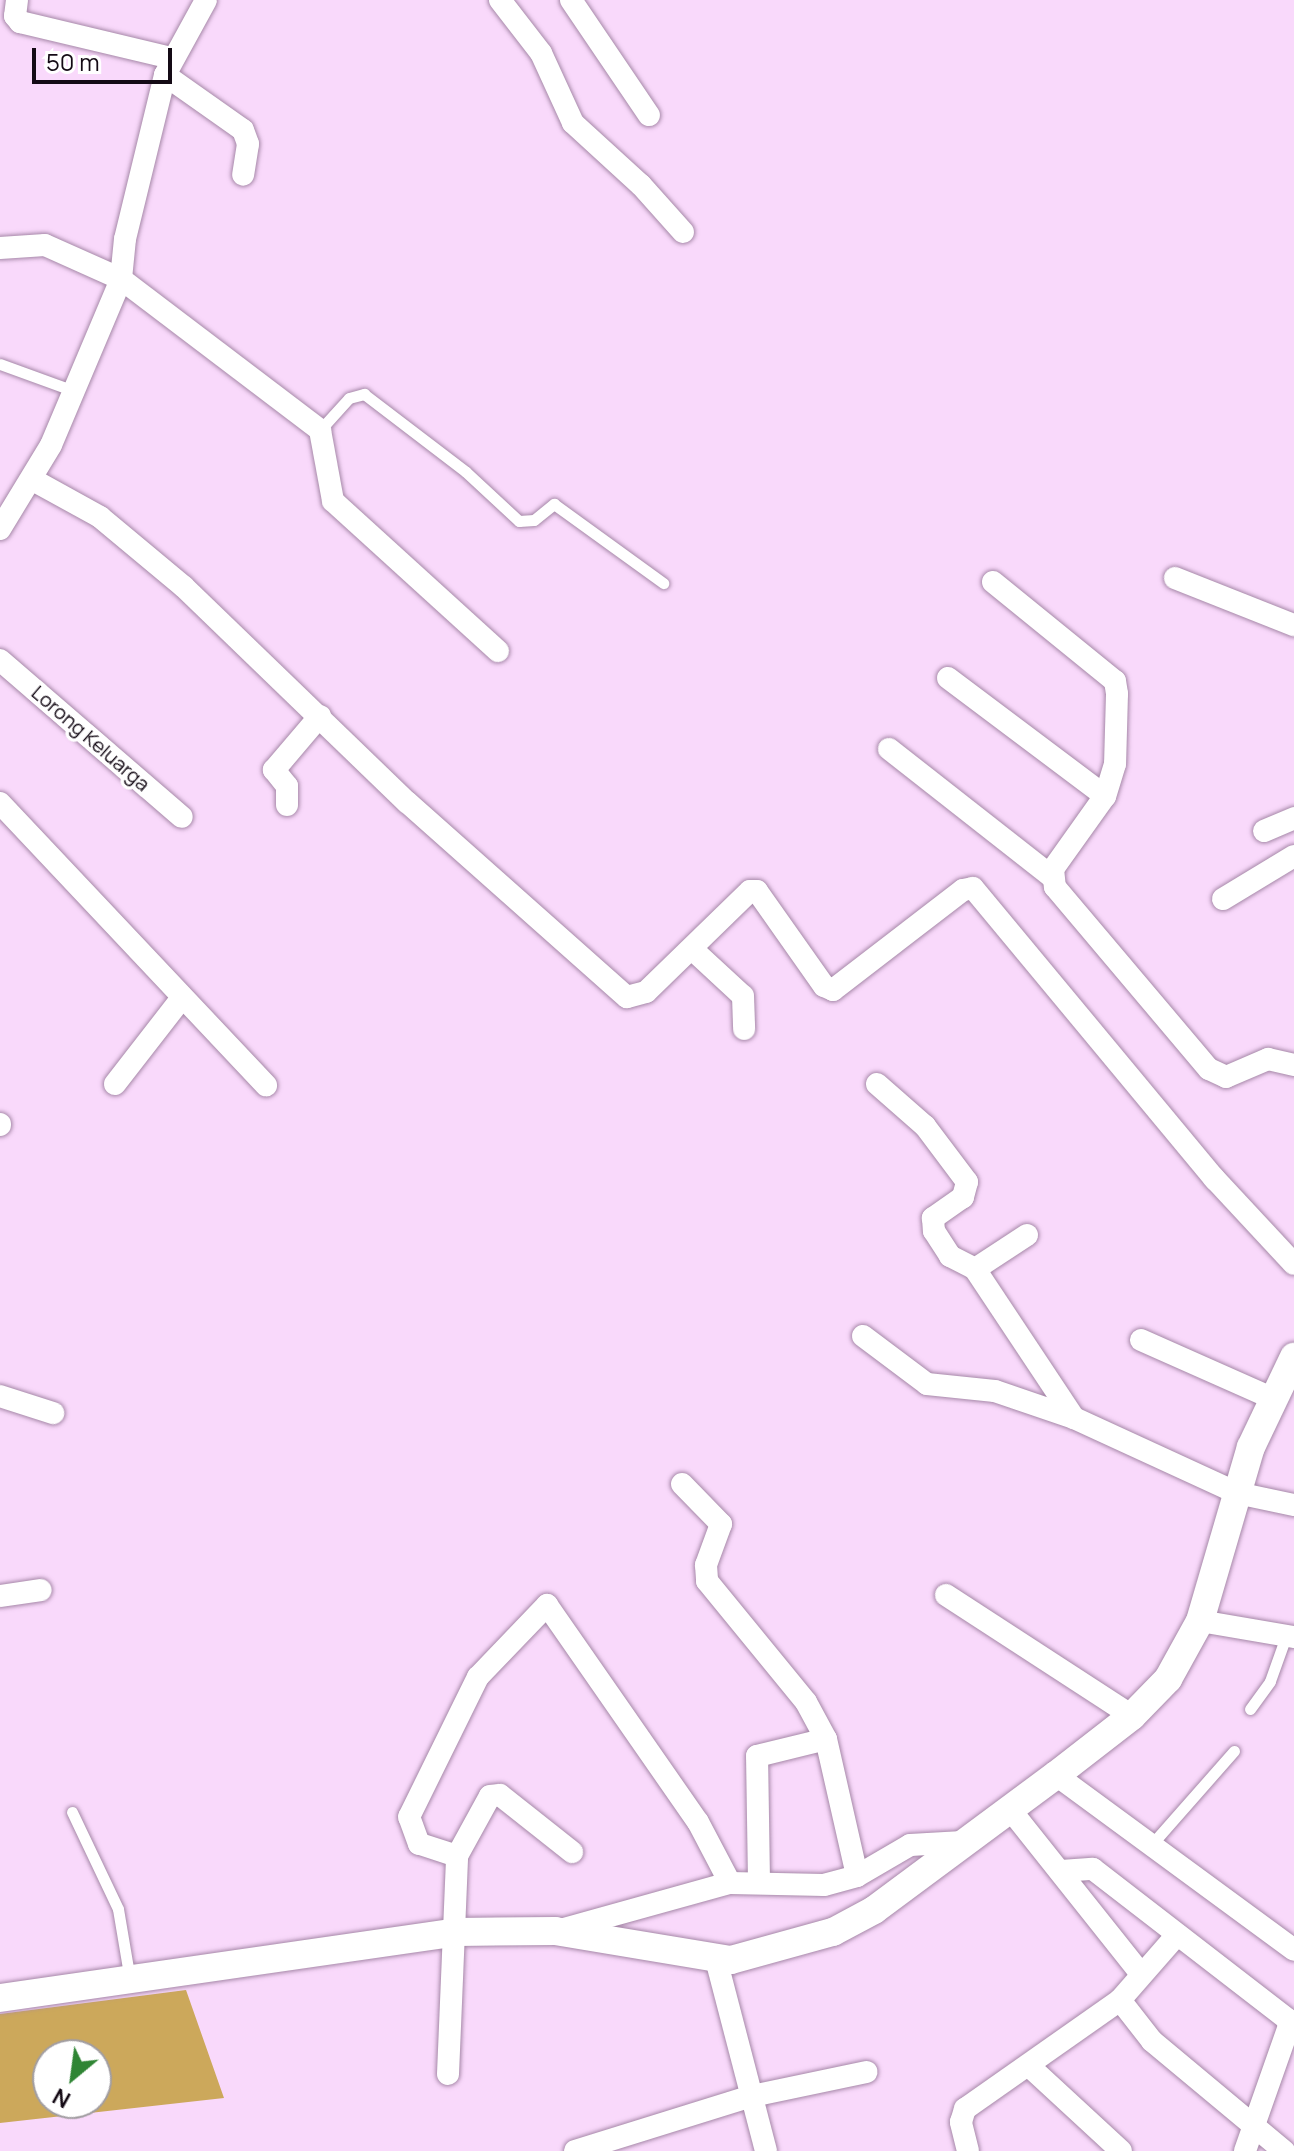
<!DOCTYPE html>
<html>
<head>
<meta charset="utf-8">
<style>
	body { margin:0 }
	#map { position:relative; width:1294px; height:2151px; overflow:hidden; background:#f9d9fb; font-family:Manrope,sans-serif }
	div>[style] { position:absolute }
	.forest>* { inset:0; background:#cca85b }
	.roads { filter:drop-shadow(0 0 2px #a688a8) drop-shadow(0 0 2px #a688a8) }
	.service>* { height:11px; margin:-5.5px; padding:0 5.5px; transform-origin:5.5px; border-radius:5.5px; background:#fff }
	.minor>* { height:22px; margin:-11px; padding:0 11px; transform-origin:11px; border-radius:11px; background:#fff }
	.tertiary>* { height:28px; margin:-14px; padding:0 14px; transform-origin:14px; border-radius:14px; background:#fff }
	span { translate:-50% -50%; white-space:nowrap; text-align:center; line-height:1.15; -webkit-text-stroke:7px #fff; paint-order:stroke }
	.street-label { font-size:20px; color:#140a15 }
	.north { position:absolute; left:32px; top:2039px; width:80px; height:80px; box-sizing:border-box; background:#fff; border:2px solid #a19da1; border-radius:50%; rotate:209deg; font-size:22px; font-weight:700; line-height:32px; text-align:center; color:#140a15 }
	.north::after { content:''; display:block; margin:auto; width:28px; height:36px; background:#2f8534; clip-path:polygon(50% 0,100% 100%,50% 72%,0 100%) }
	.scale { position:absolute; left:32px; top:48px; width:140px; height:36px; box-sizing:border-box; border:4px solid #140a15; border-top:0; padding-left:10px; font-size:24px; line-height:28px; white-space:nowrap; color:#140a15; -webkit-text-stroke:6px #fff; paint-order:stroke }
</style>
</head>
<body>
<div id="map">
	<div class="forest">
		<i style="clip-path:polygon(evenodd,186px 1990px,224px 2098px,0 2123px,0 2014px,186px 1990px,48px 2055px,96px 2055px,96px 2103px,48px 2103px,48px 2055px)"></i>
	</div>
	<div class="roads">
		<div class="service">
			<i style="left:0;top:364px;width:79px;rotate:20deg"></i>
			<i style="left:320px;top:430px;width:43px;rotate:-47.8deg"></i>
			<i style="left:349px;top:398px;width:16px;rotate:-15deg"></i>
			<i style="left:364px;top:394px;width:128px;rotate:37.4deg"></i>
			<i style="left:466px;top:472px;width:72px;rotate:42.8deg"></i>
			<i style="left:519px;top:521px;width:15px;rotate:-4deg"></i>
			<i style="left:534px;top:520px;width:26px;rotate:-39deg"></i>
			<i style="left:554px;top:504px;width:135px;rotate:35.9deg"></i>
			<i style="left:1250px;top:1709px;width:34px;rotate:-54deg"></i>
			<i style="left:1270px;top:1681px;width:48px;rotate:-70.4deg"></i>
			<i style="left:72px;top:1812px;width:107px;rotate:64.6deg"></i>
			<i style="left:118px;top:1909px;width:72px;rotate:80.4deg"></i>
			<i style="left:1152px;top:1844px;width:124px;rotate:-48.6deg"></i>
		</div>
		<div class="minor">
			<i style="left:17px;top:0;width:16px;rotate:97deg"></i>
			<i style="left:15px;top:16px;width:8px;rotate:50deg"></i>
			<i style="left:20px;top:22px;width:155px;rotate:13.4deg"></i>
			<i style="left:500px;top:0;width:67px;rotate:52.3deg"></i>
			<i style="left:541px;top:53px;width:77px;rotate:65.4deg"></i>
			<i style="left:573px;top:123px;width:92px;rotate:42.4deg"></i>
			<i style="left:641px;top:185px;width:63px;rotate:48.2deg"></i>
			<i style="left:571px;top:0;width:139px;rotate:55.9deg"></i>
			<i style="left:165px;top:75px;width:95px;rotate:35.2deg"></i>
			<i style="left:243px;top:130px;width:15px;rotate:70deg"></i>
			<i style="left:248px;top:144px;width:31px;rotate:99deg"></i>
			<i style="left:0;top:248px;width:45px;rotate:-3.8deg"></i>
			<i style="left:45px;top:245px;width:83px;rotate:24.1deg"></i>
			<i style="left:121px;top:279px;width:250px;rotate:37.2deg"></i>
			<i style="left:320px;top:430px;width:72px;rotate:79.6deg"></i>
			<i style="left:333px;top:501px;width:223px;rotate:42.3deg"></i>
			<i style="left:33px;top:480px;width:77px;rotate:28.9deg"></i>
			<i style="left:100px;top:517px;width:109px;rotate:39.8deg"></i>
			<i style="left:184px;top:587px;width:310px;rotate:44deg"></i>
			<i style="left:407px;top:802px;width:294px;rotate:41.6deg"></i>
			<i style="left:627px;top:997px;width:20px;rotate:-15deg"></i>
			<i style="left:646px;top:992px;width:145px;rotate:-44.2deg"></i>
			<i style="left:750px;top:891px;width:7px"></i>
			<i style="left:757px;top:891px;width:116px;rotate:54.8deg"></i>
			<i style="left:824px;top:986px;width:10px;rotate:24deg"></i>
			<i style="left:833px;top:990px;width:164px;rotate:-37.6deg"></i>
			<i style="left:963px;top:890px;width:10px;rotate:-11deg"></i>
			<i style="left:973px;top:888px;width:379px;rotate:50.3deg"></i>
			<i style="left:0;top:529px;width:98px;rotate:-58.7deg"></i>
			<i style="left:51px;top:445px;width:180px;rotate:-67.1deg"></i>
			<i style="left:121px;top:279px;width:40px;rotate:-84.3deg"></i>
			<i style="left:125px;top:239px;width:169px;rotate:-76.3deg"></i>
			<i style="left:165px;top:75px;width:85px;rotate:-61.3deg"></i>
			<i style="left:1175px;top:578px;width:128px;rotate:21.6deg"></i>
			<i style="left:993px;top:582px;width:157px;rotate:39.1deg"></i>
			<i style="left:1115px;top:681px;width:13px;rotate:81deg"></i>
			<i style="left:1117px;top:694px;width:70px;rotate:91.6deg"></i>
			<i style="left:1115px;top:764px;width:34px;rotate:107deg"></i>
			<i style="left:1105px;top:796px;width:90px;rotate:125.5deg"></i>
			<i style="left:1053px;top:869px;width:18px;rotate:84deg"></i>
			<i style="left:1055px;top:887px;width:238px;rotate:49.8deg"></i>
			<i style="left:1209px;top:1069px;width:19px;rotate:25deg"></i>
			<i style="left:1226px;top:1077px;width:46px;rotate:-23.2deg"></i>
			<i style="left:1268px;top:1059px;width:27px;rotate:13deg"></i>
			<i style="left:0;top:660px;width:240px;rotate:40.8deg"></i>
			<i style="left:948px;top:678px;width:196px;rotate:36.9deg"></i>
			<i style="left:889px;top:749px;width:207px;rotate:38.1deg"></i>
			<i style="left:0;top:803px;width:388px;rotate:46.7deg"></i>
			<i style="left:287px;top:805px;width:19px;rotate:-90deg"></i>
			<i style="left:287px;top:786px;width:21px;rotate:-129deg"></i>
			<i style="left:274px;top:770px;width:71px;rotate:-49.6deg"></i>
			<i style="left:1264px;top:831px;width:33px;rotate:-23deg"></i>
			<i style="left:1223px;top:899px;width:83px;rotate:-31.2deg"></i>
			<i style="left:692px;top:949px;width:69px;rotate:42.7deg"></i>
			<i style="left:743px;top:996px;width:33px;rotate:88deg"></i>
			<i style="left:115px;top:1084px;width:108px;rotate:-52.2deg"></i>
			<i style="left:877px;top:1084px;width:64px;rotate:41.2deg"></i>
			<i style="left:925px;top:1126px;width:70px;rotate:53.1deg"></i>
			<i style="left:967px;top:1182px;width:16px;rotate:105deg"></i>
			<i style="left:963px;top:1197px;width:37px;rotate:145deg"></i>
			<i style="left:933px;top:1218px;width:13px;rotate:86deg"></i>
			<i style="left:934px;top:1231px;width:30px;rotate:57deg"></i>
			<i style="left:950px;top:1256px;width:28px;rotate:27deg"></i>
			<i style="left:0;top:1125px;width:1px;rotate:-90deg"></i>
			<i style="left:1214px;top:1178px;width:117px;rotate:47.1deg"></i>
			<i style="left:1027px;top:1235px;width:62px;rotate:146.8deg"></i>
			<i style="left:975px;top:1269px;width:179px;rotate:56.4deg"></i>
			<i style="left:863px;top:1336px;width:80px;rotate:36.9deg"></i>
			<i style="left:927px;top:1384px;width:68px;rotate:5.9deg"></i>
			<i style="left:995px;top:1391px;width:83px;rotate:18.9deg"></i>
			<i style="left:1074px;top:1418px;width:179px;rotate:24.7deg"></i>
			<i style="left:1237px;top:1493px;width:58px;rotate:11.9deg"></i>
			<i style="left:1141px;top:1340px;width:143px;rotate:23.9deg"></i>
			<i style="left:0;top:1396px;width:56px;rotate:17.8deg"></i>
			<i style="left:682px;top:1484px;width:56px;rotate:45.7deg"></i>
			<i style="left:721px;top:1524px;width:44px;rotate:110.1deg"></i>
			<i style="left:706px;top:1565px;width:16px;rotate:86deg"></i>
			<i style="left:707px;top:1581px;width:156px;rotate:50.7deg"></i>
			<i style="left:806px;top:1702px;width:42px;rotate:61.6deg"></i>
			<i style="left:826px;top:1739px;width:140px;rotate:77.2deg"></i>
			<i style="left:857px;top:1876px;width:61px;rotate:-30.3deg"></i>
			<i style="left:910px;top:1845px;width:53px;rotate:-3.2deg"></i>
			<i style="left:946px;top:1595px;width:222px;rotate:33deg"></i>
			<i style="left:0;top:1596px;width:41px;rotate:-8.3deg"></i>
			<i style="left:1200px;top:1621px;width:95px;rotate:9.7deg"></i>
			<i style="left:1056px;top:1775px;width:295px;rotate:36.3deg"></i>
			<i style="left:1009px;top:1808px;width:212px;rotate:51.5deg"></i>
			<i style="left:457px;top:1856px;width:40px;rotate:-162deg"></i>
			<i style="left:419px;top:1844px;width:29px;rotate:-110deg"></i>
			<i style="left:409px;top:1817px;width:156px;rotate:-63.8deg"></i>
			<i style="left:478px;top:1677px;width:100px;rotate:-46.2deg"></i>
			<i style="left:547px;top:1605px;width:264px;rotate:55.2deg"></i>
			<i style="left:698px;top:1822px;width:69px;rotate:62.3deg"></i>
			<i style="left:1061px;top:1871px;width:32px;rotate:-4deg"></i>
			<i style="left:1093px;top:1869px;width:245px;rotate:37.7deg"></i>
			<i style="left:1287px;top:2019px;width:7px;rotate:74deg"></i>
			<i style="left:1289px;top:2026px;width:133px;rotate:109.4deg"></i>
			<i style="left:759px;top:1881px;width:125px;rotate:-90.9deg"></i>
			<i style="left:757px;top:1756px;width:71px;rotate:-13.8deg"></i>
			<i style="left:560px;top:1930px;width:176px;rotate:-15.5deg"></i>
			<i style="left:730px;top:1883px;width:94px;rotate:1.2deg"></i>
			<i style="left:824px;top:1885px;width:34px;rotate:-15deg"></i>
			<i style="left:716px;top:1959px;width:198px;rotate:75.4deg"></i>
			<i style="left:1120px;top:2000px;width:52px;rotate:52deg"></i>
			<i style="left:1152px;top:2041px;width:172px;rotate:39.8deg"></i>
			<i style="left:1029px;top:2066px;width:125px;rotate:42.7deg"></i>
			<i style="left:448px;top:2074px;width:218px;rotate:-87.6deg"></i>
			<i style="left:457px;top:1856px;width:68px;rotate:-61.2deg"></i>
			<i style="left:490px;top:1796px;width:10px;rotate:-6deg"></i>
			<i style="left:500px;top:1795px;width:92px;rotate:38.4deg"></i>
			<i style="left:575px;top:2151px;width:185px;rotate:-17.3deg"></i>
			<i style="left:752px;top:2096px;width:117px;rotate:-11.8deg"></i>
			<i style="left:968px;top:2151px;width:30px;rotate:-104deg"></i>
			<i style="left:961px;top:2122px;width:14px;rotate:-73deg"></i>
			<i style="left:965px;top:2109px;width:189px;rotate:-35.1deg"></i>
			<i style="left:1120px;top:2000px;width:86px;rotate:-48.8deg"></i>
		</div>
		<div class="tertiary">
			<i style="left:0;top:1998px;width:462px;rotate:-8.2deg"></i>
			<i style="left:457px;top:1932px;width:98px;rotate:-0.6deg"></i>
			<i style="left:555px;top:1931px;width:178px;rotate:9.4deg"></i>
			<i style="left:731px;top:1960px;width:106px;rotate:-15.4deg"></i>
			<i style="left:833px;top:1932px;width:47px;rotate:-28.2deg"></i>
			<i style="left:874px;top:1910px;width:227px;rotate:-36.6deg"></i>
			<i style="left:1056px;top:1775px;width:96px;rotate:-37.8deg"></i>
			<i style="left:1132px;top:1716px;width:52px;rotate:-45.8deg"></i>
			<i style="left:1168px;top:1679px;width:66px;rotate:-61.1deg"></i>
			<i style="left:1200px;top:1621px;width:181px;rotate:-73.7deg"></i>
			<i style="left:1251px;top:1447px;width:100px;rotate:-64.5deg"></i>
		</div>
	</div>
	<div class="street-label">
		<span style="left:91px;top:738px;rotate:41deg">Lorong Keluarga</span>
	</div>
	<div class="north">N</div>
	<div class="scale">50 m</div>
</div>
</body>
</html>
